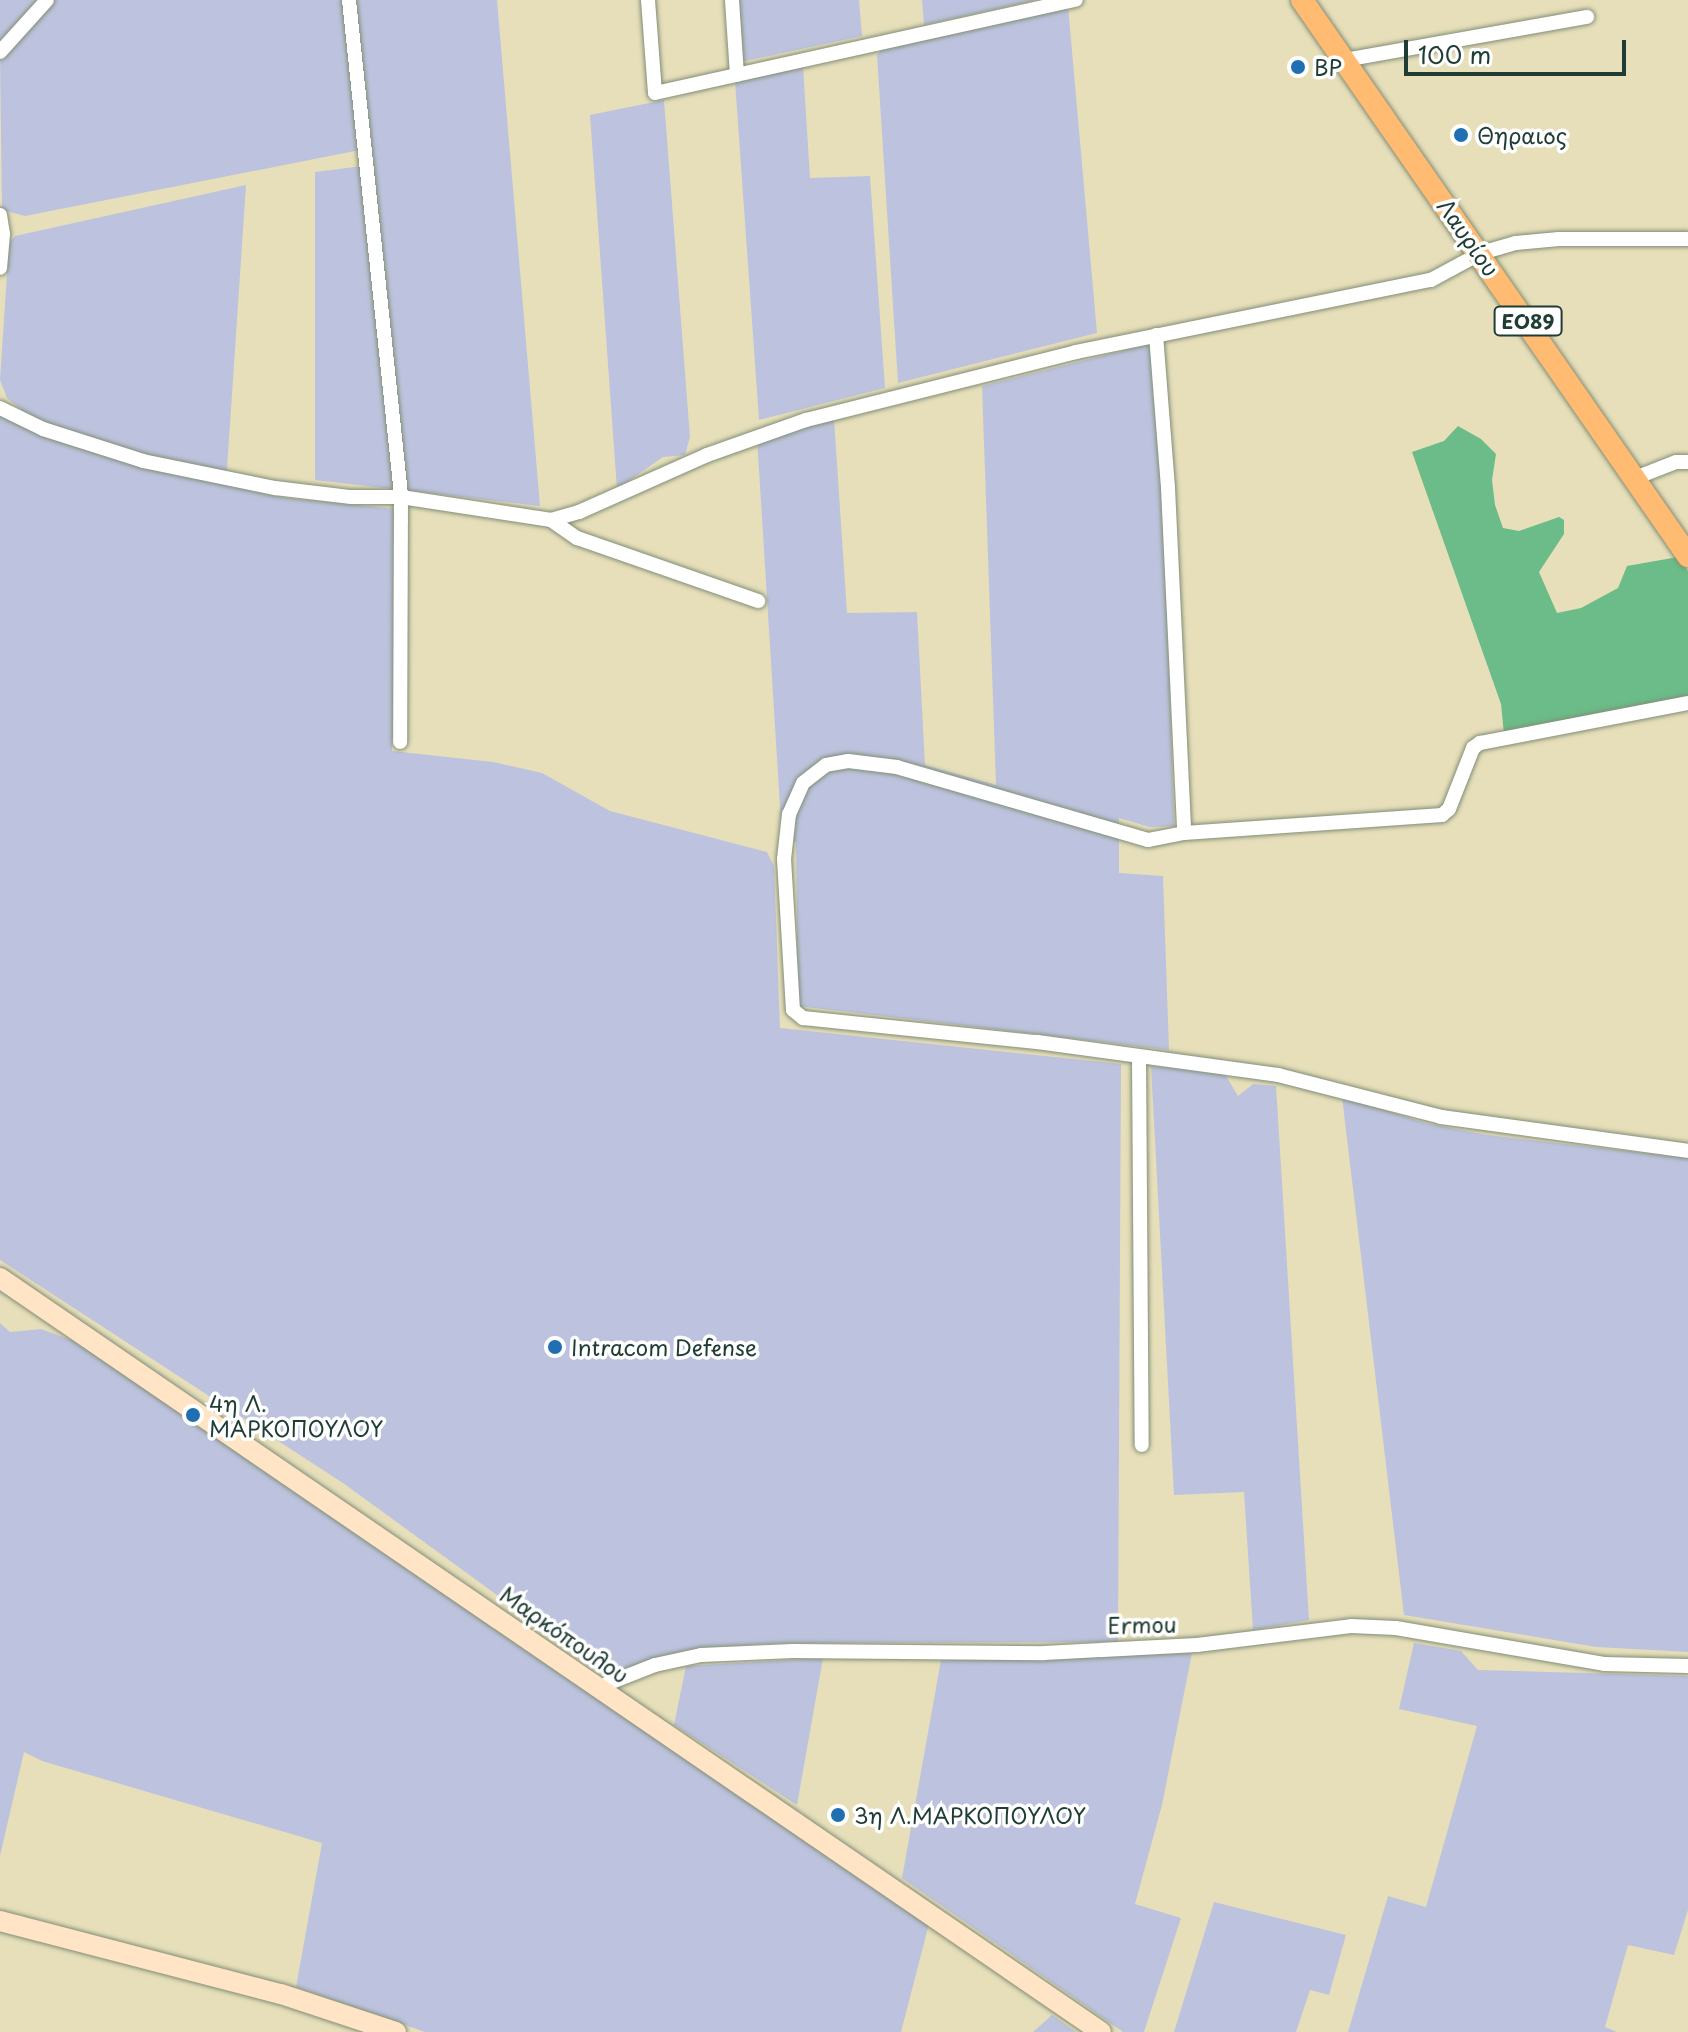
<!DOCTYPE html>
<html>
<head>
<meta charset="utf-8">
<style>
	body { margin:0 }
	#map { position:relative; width:1688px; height:2032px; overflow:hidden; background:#e6dfba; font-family:"Playpen Sans",sans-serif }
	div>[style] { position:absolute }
	.industrial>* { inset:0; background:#bdc3de }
	.forest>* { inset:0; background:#6bbc88 }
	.roads { filter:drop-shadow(0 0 2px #828e77) drop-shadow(0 0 2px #828e77) }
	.street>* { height:14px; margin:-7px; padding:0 7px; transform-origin:7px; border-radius:7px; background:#fff }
	.secondary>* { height:20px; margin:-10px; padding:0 10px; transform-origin:10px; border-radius:10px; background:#ffe4c6 }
	.primary>* { height:22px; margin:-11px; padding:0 11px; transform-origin:11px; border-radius:11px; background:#ffbb71 }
	.dots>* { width:22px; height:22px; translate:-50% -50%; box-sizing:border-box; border:4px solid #fff; border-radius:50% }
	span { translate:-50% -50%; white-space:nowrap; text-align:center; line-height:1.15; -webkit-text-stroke:7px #fff; paint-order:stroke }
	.shield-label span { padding:2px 6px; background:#fff; border:2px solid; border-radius:6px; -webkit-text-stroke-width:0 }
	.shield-label { font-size:20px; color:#1f3d34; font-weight:700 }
	.poi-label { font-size:22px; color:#1f3d34 }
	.left { translate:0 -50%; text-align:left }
	.street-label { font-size:22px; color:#1f3d34 }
	.scale { position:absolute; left:1404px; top:40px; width:222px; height:36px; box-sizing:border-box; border:4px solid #1f3d34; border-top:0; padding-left:10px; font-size:24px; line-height:28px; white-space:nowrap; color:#1f3d34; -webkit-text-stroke:6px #fff; paint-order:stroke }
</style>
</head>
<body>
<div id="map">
	<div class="industrial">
		<i style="clip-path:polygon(0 0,39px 0,0 44px)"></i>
		<i style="clip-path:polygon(52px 0,343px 0,360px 150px,25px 216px,2px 210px,0 56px)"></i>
		<i style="clip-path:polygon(353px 0,497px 0,540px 506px,315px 480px,315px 172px,370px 165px)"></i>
		<i style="clip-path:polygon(731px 0,859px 0,862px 36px,736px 63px)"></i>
		<i style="clip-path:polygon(922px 0,1036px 0,924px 25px)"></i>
		<i style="clip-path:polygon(1068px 6px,1097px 333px,898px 383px,877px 55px,886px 45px)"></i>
		<i style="clip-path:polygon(803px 66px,810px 178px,870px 176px,885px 388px,759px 420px,735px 81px)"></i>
		<i style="clip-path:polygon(664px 100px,690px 437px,685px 455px,663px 457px,617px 489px,590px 115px)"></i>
		<i style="clip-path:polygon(246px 185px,226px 484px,286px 498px,398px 509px,392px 751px,493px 762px,542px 773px,610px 811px,767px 852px,774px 866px,780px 1028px,1121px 1064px,1118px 1642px,788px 1643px,709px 1647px,607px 1675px,343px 1483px,0 1260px,0 415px,17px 423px,22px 410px,7px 398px,0 380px,9px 243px,15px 236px)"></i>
		<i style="clip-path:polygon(1154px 343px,1165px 516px,1174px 826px,1150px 827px,1119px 818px,1119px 873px,1163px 876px,1169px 1050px,798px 1006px,796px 842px,782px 839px,757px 438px,834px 419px,847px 613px,917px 612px,925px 765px,996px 785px,982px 386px)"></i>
		<i style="clip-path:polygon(1151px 1066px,1223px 1071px,1238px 1096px,1253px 1084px,1276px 1086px,1309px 1620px,1253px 1630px,1244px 1492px,1174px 1495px)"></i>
		<i style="clip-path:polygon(1342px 1097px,1425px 1123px,1487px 1135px,1688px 1158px,1688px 1652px,1596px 1647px,1404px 1615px)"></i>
		<i style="clip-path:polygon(0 1323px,10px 1332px,41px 1329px,82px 1344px,930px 1920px,901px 2032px,425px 2032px,296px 1987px,322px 1843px,42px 1761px,24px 1752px,0 1856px)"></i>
		<i style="clip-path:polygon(1414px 1643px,1461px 1651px,1478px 1670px,1688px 1676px,1688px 1910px,1674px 1955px,1628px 1945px,1605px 2027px,1617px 2032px,1348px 2032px,1388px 1896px,1426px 1907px,1477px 1726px,1399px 1709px)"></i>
		<i style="clip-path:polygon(1192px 1653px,1162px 1805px,1135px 1904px,1181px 1918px,1144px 2032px,1123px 2032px,902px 1878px,941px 1660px)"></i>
		<i style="clip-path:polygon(823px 1658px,797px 1805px,674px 1725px,686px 1666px)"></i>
		<i style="clip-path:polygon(1214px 1902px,1346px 1935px,1329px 1995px,1310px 1990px,1296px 2032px,1174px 2032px)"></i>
		<i style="clip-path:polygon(1052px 2015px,1076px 2032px,1033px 2032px)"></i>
	</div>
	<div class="forest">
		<i style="clip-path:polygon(1458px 426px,1481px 439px,1496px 454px,1492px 480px,1495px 505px,1503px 528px,1519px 531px,1559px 517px,1564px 520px,1564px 534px,1539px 572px,1557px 613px,1581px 608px,1618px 588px,1627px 566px,1678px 557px,1688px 571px,1688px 699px,1504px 734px,1501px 704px,1412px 452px,1444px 441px)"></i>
	</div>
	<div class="roads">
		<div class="street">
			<i style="left:349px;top:0;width:500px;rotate:84deg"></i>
			<i style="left:401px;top:497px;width:245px;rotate:90.2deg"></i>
			<i style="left:648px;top:0;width:93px;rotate:85.7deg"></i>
			<i style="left:655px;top:93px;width:431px;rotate:-12.5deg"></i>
			<i style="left:732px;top:0;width:75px;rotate:86.2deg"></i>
			<i style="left:0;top:52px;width:70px;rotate:-47.9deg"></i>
			<i style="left:1345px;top:60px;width:246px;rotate:-10.1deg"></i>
			<i style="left:0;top:215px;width:19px;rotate:81deg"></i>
			<i style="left:3px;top:234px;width:34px;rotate:95deg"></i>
			<i style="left:1156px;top:335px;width:153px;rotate:85.5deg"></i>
			<i style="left:1168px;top:488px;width:345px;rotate:87.3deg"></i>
			<i style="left:1184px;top:833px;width:259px;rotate:-4deg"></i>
			<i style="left:1442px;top:815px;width:9px;rotate:-41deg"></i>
			<i style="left:1449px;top:809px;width:66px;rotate:-68.5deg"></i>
			<i style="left:1473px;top:748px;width:9px;rotate:-36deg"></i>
			<i style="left:1480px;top:743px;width:212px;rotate:-10.9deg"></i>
			<i style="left:0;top:408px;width:48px;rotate:26deg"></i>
			<i style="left:43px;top:429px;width:105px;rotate:17.7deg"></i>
			<i style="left:143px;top:461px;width:135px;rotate:11.6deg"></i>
			<i style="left:275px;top:488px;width:77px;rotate:6.8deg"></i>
			<i style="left:351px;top:497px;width:50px"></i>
			<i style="left:401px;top:497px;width:152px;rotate:8.7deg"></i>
			<i style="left:551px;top:520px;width:29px;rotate:-16deg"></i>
			<i style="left:579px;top:512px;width:140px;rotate:-24deg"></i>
			<i style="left:707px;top:455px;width:105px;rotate:-19.5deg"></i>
			<i style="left:806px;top:420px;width:278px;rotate:-14.1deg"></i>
			<i style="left:1076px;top:352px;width:362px;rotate:-11.5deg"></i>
			<i style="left:1431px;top:280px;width:57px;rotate:-28.4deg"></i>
			<i style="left:1481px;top:253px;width:36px;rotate:-16deg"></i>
			<i style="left:1516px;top:243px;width:43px;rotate:-5.3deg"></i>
			<i style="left:1559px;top:239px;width:129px"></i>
			<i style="left:1635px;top:478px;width:44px;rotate:-21.3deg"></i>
			<i style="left:1676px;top:462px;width:12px"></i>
			<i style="left:551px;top:520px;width:32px;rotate:35deg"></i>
			<i style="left:577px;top:538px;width:192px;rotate:19.2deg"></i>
			<i style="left:1184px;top:833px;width:37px;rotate:169deg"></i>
			<i style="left:1148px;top:840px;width:261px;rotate:-163.8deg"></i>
			<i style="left:897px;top:767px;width:49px;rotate:-173deg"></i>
			<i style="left:848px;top:761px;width:22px;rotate:170deg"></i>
			<i style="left:826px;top:765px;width:29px;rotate:142deg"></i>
			<i style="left:803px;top:783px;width:34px;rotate:114deg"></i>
			<i style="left:789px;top:814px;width:45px;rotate:96.3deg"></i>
			<i style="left:784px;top:859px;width:151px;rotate:86.6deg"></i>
			<i style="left:793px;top:1010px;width:13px;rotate:39deg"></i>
			<i style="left:803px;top:1018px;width:235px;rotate:5.9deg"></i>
			<i style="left:1037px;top:1042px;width:243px;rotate:7.8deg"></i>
			<i style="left:1278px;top:1075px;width:168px;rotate:14.4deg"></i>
			<i style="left:1441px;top:1117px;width:249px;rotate:7.8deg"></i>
			<i style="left:1139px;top:1057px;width:388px;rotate:89.6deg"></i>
			<i style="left:599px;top:1687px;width:60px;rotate:-21.4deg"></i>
			<i style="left:655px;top:1665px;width:47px;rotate:-12.3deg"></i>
			<i style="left:701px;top:1655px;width:92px;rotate:-2.5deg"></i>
			<i style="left:793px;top:1651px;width:251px;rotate:0.5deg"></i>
			<i style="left:1044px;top:1653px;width:153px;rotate:-3deg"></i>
			<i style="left:1197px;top:1645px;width:155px;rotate:-7deg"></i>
			<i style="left:1351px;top:1626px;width:45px;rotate:2.5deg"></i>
			<i style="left:1396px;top:1628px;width:211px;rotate:9.8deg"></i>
			<i style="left:1604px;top:1664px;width:84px;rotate:1.4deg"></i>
		</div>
		<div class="secondary">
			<i style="left:0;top:1278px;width:1334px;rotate:34.4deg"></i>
			<i style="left:0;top:1921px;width:290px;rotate:14.6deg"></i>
			<i style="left:281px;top:1994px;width:121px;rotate:18.3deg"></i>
		</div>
		<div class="primary">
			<i style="left:1302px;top:0;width:677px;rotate:55.23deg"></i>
		</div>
	</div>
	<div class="dots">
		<i style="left:1298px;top:67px;background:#1f6fb2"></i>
		<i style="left:1461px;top:135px;background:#1f6fb2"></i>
		<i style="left:555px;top:1347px;background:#1f6fb2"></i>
		<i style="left:193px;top:1415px;background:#1f6fb2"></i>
		<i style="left:838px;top:1815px;background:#1f6fb2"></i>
	</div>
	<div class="shield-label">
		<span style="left:1528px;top:321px">ΕΟ89</span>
	</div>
	<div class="poi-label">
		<span class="left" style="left:1314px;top:67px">BP</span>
		<span class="left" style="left:1477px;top:135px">Θηραιος</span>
		<span class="left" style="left:571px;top:1347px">Intracom Defense</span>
		<span class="left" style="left:209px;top:1415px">4η Λ.<br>ΜΑΡΚΟΠΟΥΛΟΥ</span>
		<span class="left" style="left:854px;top:1815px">3η Λ.ΜΑΡΚΟΠΟΥΛΟΥ</span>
	</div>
	<div class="street-label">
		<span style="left:1469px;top:237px;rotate:55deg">Λαυρίου</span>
		<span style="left:1142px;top:1624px;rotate:-1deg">Ermou</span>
		<span style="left:565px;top:1634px;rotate:35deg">Μαρκόπουλου</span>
	</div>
	<div class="scale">100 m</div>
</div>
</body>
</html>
